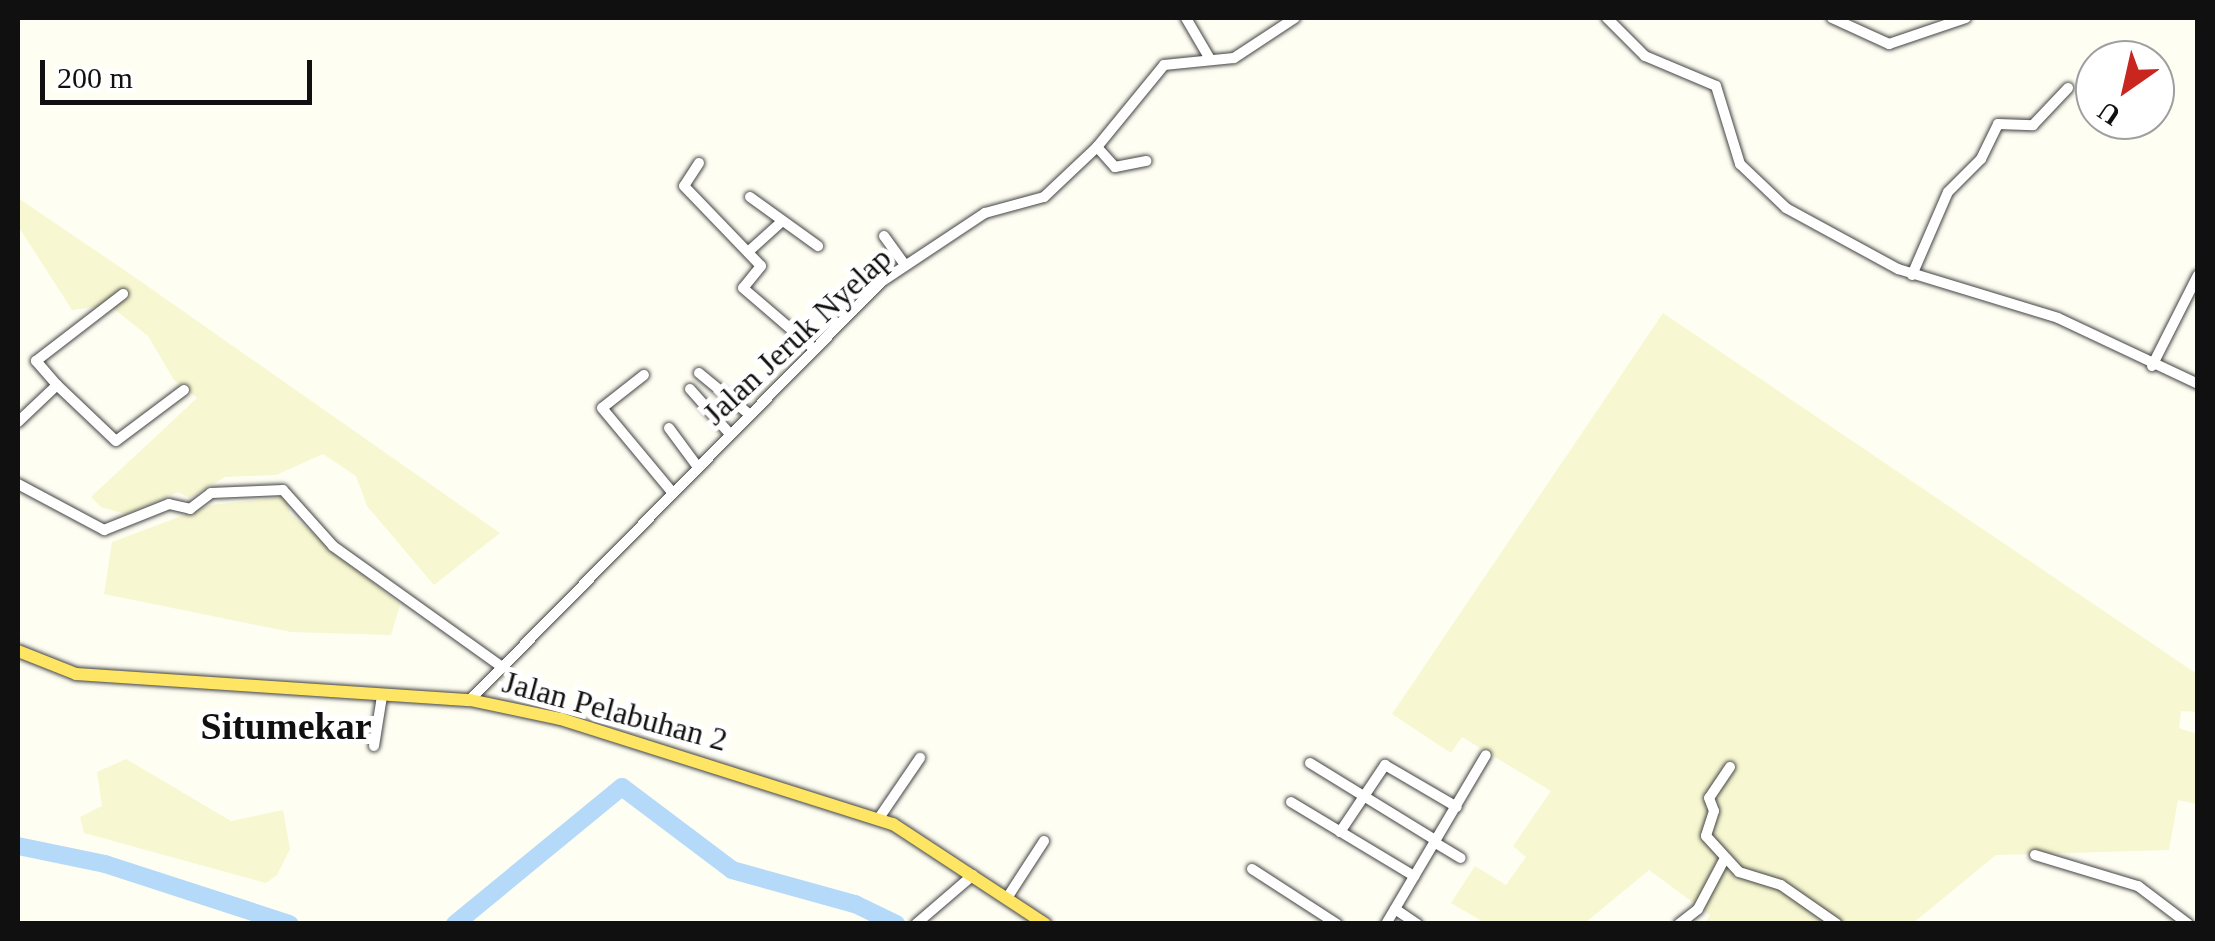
<!DOCTYPE html>
<html>
<head>
<meta charset="utf-8">
<style>
	body { margin:0 }
	#map { position:relative; width:2215px; height:941px; overflow:hidden; background:#fffef3; font-family:"Times New Roman",serif }
	div>[style] { position:absolute }
	.farmland>* { inset:0; background:#f7f7d1 }
	.river>* { height:18px; margin:-9px; padding:0 9px; transform-origin:9px; border-radius:9px; background:#b5daf9 }
	.roads { filter:drop-shadow(0 0 2px #434343) drop-shadow(0 0 2px #434343) }
	.minor>* { height:10px; margin:-5px; padding:0 5px; transform-origin:5px; border-radius:5px; background:#fff }
	.major>* { height:12px; margin:-6px; padding:0 6px; transform-origin:6px; border-radius:6px; background:#fee564 }
	span { translate:-50% -50%; white-space:nowrap; text-align:center; line-height:1.15; -webkit-text-stroke:10px #fff; paint-order:stroke }
	.street-label { font-size:32px; color:#101010 }
	.quarter-label { font-size:38px; color:#101010; font-weight:700 }
	.frame { position:absolute; inset:0; border:20px solid #101010; pointer-events:none }
	.north { position:absolute; left:2075px; top:40px; width:100px; height:100px; box-sizing:border-box; background:#fff; border:2px solid #9f9f9f; border-radius:50%; rotate:214deg; font-size:28px; font-weight:700; line-height:40px; text-align:center; color:#101010 }
	.north::after { content:''; display:block; margin:auto; width:35px; height:45px; background:#c92620; clip-path:polygon(50% 0,100% 100%,50% 72%,0 100%) }
	.scale { position:absolute; left:40px; top:60px; width:272px; height:45px; box-sizing:border-box; border:5px solid #101010; border-top:0; padding-left:12px; font-size:30px; line-height:35px; white-space:nowrap; color:#101010; -webkit-text-stroke:8px #fff; paint-order:stroke }
</style>
</head>
<body>
<div id="map">
	<div class="farmland">
		<i style="clip-path:polygon(18px 198px,133px 276px,500px 533px,434px 585px,367px 506px,356px 476px,323px 454px,276px 475px,225px 477px,189px 498px,178px 492px,126px 514px,101px 507px,91px 497px,197px 398px,174px 380px,148px 336px,109px 305px,72px 310px,18px 226px)"></i>
		<i style="clip-path:polygon(1663px 313px,2197px 674px,2197px 712px,2181px 711px,2179px 728px,2197px 734px,2197px 804px,2178px 800px,2169px 850px,1996px 855px,1913px 923px,1705px 923px,1710px 915px,1649px 870px,1585px 923px,1485px 923px,1451px 903px,1475px 866px,1506px 885px,1526px 857px,1513px 846px,1551px 791px,1462px 737px,1451px 753px,1392px 714px)"></i>
		<i style="clip-path:polygon(286px 497px,290px 514px,400px 605px,391px 635px,291px 632px,104px 594px,112px 542px,211px 505px)"></i>
		<i style="clip-path:polygon(126px 759px,231px 821px,283px 810px,290px 849px,277px 875px,266px 883px,84px 833px,80px 817px,102px 806px,97px 772px)"></i>
	</div>
	<div class="river">
		<i style="left:18px;top:846px;width:89px;rotate:11.7deg"></i>
		<i style="left:105px;top:864px;width:194px;rotate:18deg"></i>
		<i style="left:455px;top:924px;width:216px;rotate:-39.4deg"></i>
		<i style="left:622px;top:787px;width:138px;rotate:37deg"></i>
		<i style="left:732px;top:870px;width:128px;rotate:15.5deg"></i>
		<i style="left:855px;top:904px;width:46px;rotate:26deg"></i>
	</div>
	<div class="roads">
		<div class="minor">
			<i style="left:1186px;top:18px;width:48px;rotate:59.7deg"></i>
			<i style="left:1607px;top:18px;width:54px;rotate:45deg"></i>
			<i style="left:1645px;top:56px;width:77px;rotate:22.9deg"></i>
			<i style="left:1716px;top:86px;width:82px;rotate:72.9deg"></i>
			<i style="left:1740px;top:164px;width:64px;rotate:43.7deg"></i>
			<i style="left:1786px;top:208px;width:128px;rotate:28.6deg"></i>
			<i style="left:1898px;top:269px;width:167px;rotate:17deg"></i>
			<i style="left:2058px;top:318px;width:155px;rotate:25.2deg"></i>
			<i style="left:1832px;top:18px;width:63px;rotate:24.5deg"></i>
			<i style="left:1889px;top:44px;width:81px;rotate:-18.7deg"></i>
			<i style="left:1097px;top:147px;width:27px;rotate:48deg"></i>
			<i style="left:1115px;top:167px;width:32px;rotate:-11deg"></i>
			<i style="left:699px;top:163px;width:27px;rotate:123deg"></i>
			<i style="left:684px;top:186px;width:111px;rotate:46.1deg"></i>
			<i style="left:761px;top:266px;width:28px;rotate:129deg"></i>
			<i style="left:743px;top:288px;width:92px;rotate:40.6deg"></i>
			<i style="left:750px;top:197px;width:84px;rotate:35.8deg"></i>
			<i style="left:884px;top:236px;width:36px;rotate:54deg"></i>
			<i style="left:748px;top:252px;width:42px;rotate:-42.1deg"></i>
			<i style="left:1912px;top:275px;width:90px;rotate:-66.6deg"></i>
			<i style="left:1948px;top:192px;width:47px;rotate:-45deg"></i>
			<i style="left:1981px;top:159px;width:39px;rotate:-64deg"></i>
			<i style="left:1998px;top:124px;width:35px;rotate:2deg"></i>
			<i style="left:2033px;top:125px;width:51px;rotate:-46.6deg"></i>
			<i style="left:2152px;top:366px;width:102px;rotate:-63.2deg"></i>
			<i style="left:699px;top:373px;width:66px;rotate:39.5deg"></i>
			<i style="left:644px;top:375px;width:53px;rotate:141.8deg"></i>
			<i style="left:602px;top:408px;width:109px;rotate:50.2deg"></i>
			<i style="left:57px;top:385px;width:32px;rotate:-131deg"></i>
			<i style="left:36px;top:361px;width:110px;rotate:-37.6deg"></i>
			<i style="left:690px;top:389px;width:60px;rotate:48.4deg"></i>
			<i style="left:18px;top:422px;width:54px;rotate:-43.5deg"></i>
			<i style="left:57px;top:385px;width:81px;rotate:43.5deg"></i>
			<i style="left:116px;top:441px;width:85px;rotate:-36.9deg"></i>
			<i style="left:669px;top:428px;width:47px;rotate:53.6deg"></i>
			<i style="left:18px;top:484px;width:98px;rotate:28.1deg"></i>
			<i style="left:104px;top:530px;width:70px;rotate:-21.8deg"></i>
			<i style="left:169px;top:504px;width:22px;rotate:13deg"></i>
			<i style="left:190px;top:509px;width:26px;rotate:-37deg"></i>
			<i style="left:211px;top:493px;width:72px;rotate:-2.4deg"></i>
			<i style="left:283px;top:490px;width:75px;rotate:48.2deg"></i>
			<i style="left:333px;top:546px;width:204px;rotate:35.6deg"></i>
			<i style="left:470px;top:700px;width:586px;rotate:-45.48deg"></i>
			<i style="left:881px;top:282px;width:125px;rotate:-33.6deg"></i>
			<i style="left:985px;top:213px;width:61px;rotate:-15.2deg"></i>
			<i style="left:1044px;top:197px;width:73px;rotate:-43.3deg"></i>
			<i style="left:1097px;top:147px;width:106px;rotate:-50.7deg"></i>
			<i style="left:1164px;top:65px;width:70px;rotate:-5.7deg"></i>
			<i style="left:1234px;top:58px;width:73px;rotate:-33.3deg"></i>
			<i style="left:374px;top:746px;width:51px;rotate:-80.9deg"></i>
			<i style="left:1310px;top:763px;width:147px;rotate:31.6deg"></i>
			<i style="left:1730px;top:767px;width:37px;rotate:124deg"></i>
			<i style="left:1709px;top:798px;width:14px;rotate:69deg"></i>
			<i style="left:1714px;top:811px;width:26px;rotate:108deg"></i>
			<i style="left:1706px;top:836px;width:49px;rotate:47.5deg"></i>
			<i style="left:1739px;top:872px;width:44px;rotate:17.2deg"></i>
			<i style="left:1781px;top:885px;width:68px;rotate:34.9deg"></i>
			<i style="left:1291px;top:802px;width:144px;rotate:31deg"></i>
			<i style="left:879px;top:818px;width:73px;rotate:-55.7deg"></i>
			<i style="left:1340px;top:832px;width:81px;rotate:-56.1deg"></i>
			<i style="left:1385px;top:765px;width:83px;rotate:30.3deg"></i>
			<i style="left:1434px;top:842px;width:31px;rotate:31deg"></i>
			<i style="left:2035px;top:855px;width:108px;rotate:16.8deg"></i>
			<i style="left:2138px;top:886px;width:63px;rotate:37.2deg"></i>
			<i style="left:1252px;top:869px;width:101px;rotate:32.9deg"></i>
			<i style="left:1007px;top:898px;width:68px;rotate:-57deg"></i>
			<i style="left:1395px;top:909px;width:27px;rotate:34deg"></i>
			<i style="left:916px;top:924px;width:75px;rotate:-40.7deg"></i>
			<i style="left:1386px;top:924px;width:196px;rotate:-59.4deg"></i>
			<i style="left:1679px;top:924px;width:24px;rotate:-38deg"></i>
			<i style="left:1698px;top:909px;width:58px;rotate:-62.1deg"></i>
		</div>
		<div class="major">
			<i style="left:18px;top:651px;width:62px;rotate:21.6deg"></i>
			<i style="left:76px;top:674px;width:395px;rotate:3.8deg"></i>
			<i style="left:470px;top:700px;width:93px;rotate:11.8deg"></i>
			<i style="left:561px;top:719px;width:348px;rotate:17.6deg"></i>
			<i style="left:893px;top:824px;width:182px;rotate:33.3deg"></i>
		</div>
	</div>
	<div class="street-label">
		<span style="left:797px;top:336px;rotate:-43deg">Jalan Jeruk Nyelap</span>
		<span style="left:615px;top:711px;rotate:15deg">Jalan Pelabuhan 2</span>
	</div>
	<div class="quarter-label">
		<span style="left:286px;top:727px">Situmekar</span>
	</div>
	<div class="frame"></div>
	<div class="north">U</div>
	<div class="scale">200 m</div>
</div>
</body>
</html>
